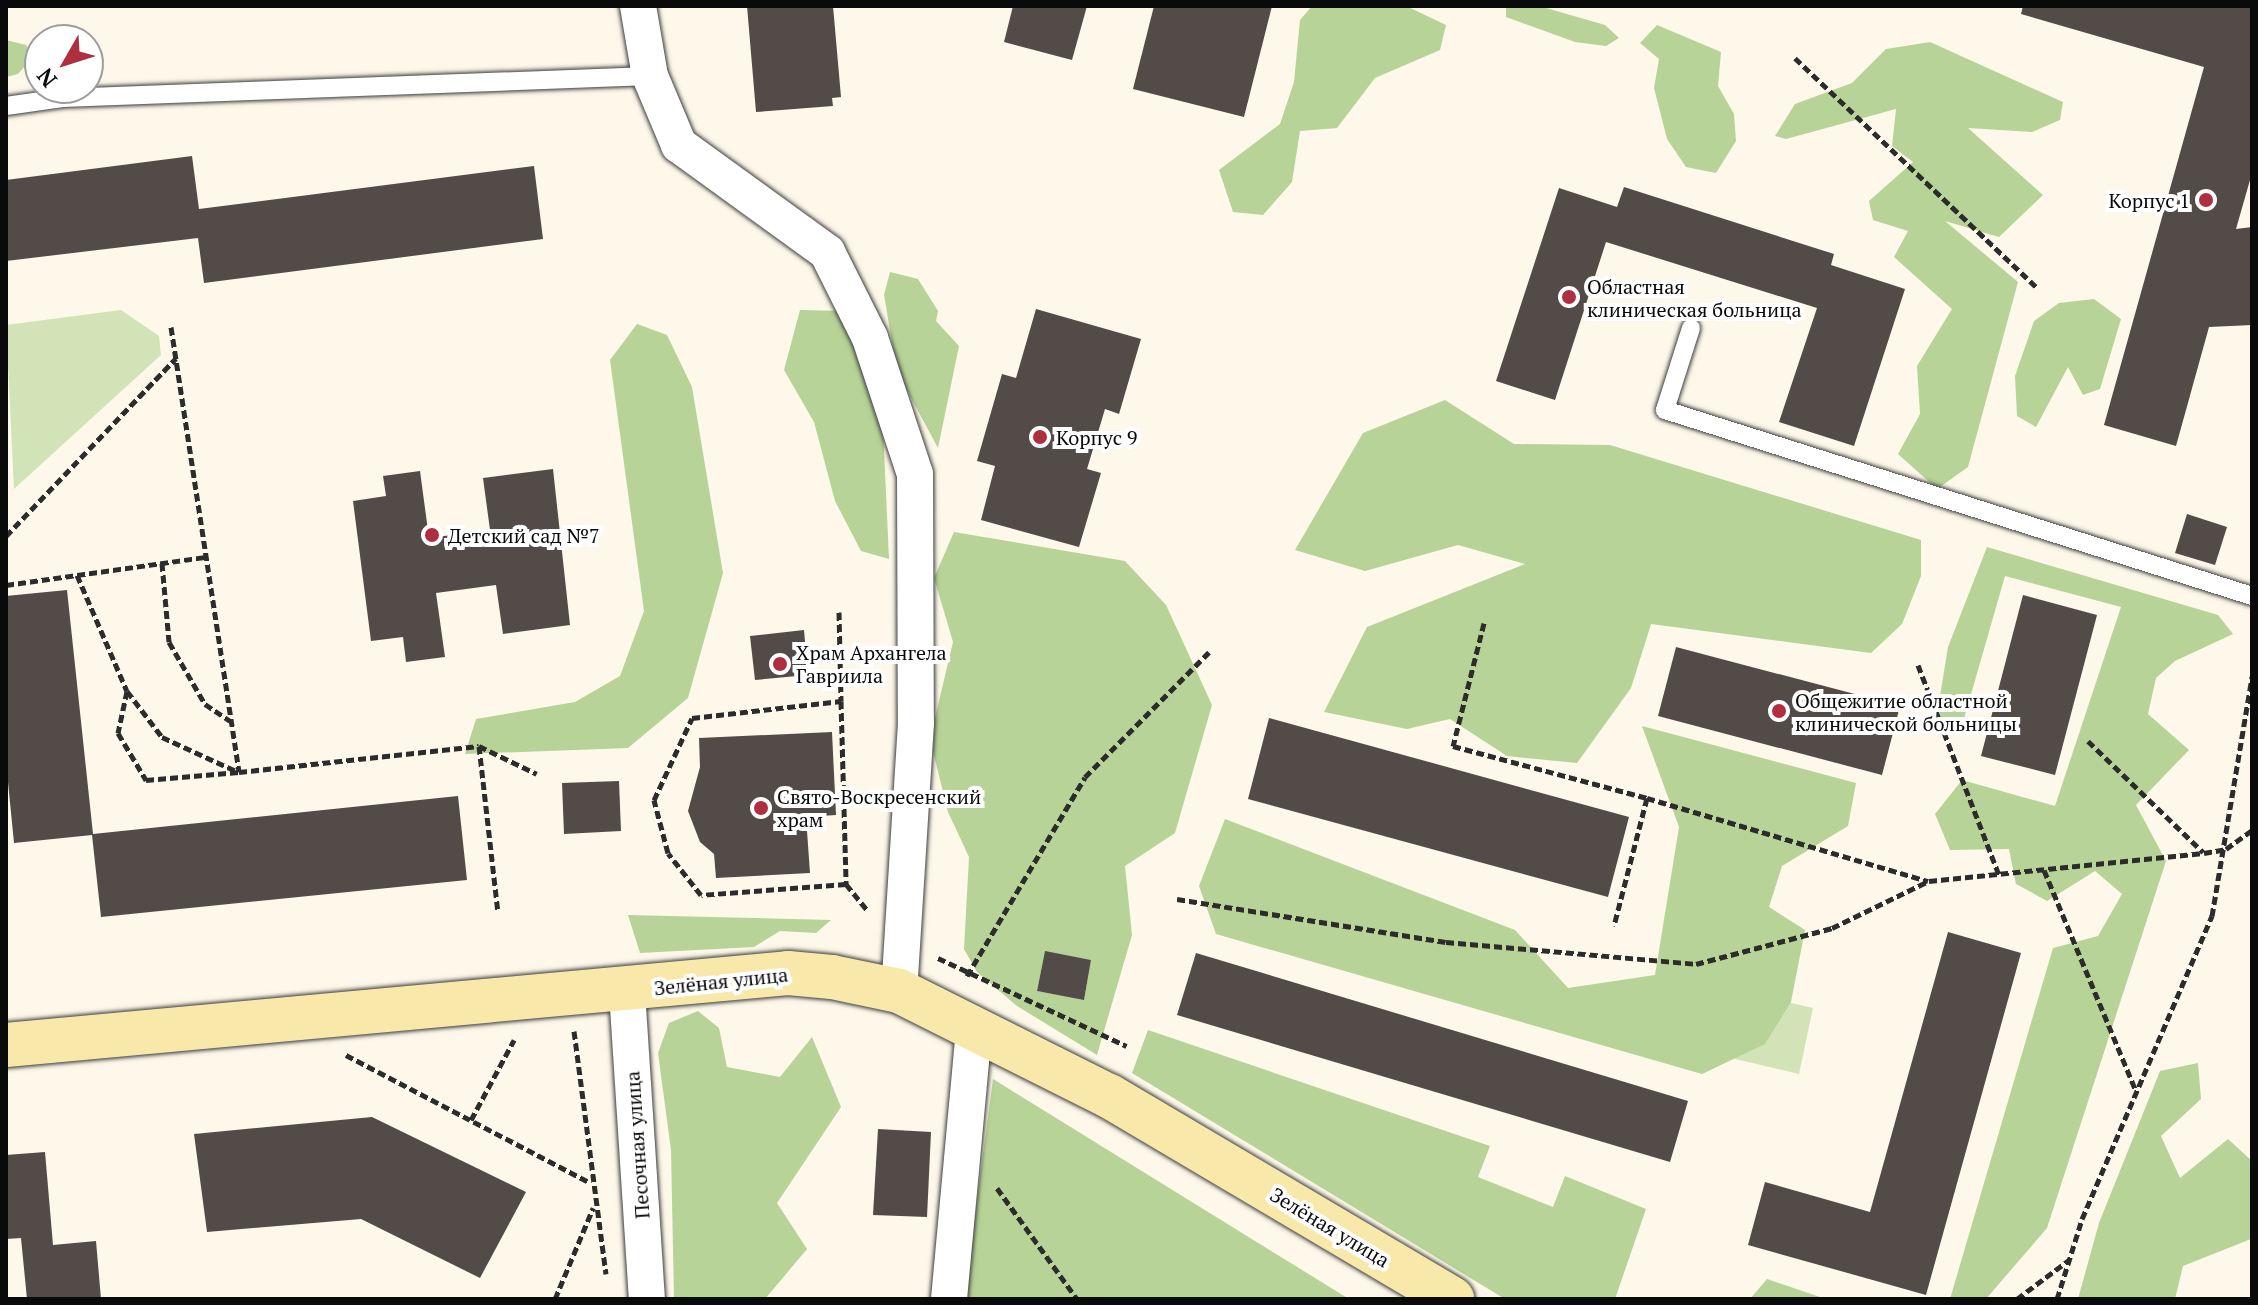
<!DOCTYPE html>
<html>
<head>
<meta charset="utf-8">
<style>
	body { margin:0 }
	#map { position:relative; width:2258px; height:1305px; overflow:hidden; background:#fdf8e9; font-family:"PT Serif",serif }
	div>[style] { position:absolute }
	.green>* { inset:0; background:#d2e4b7 }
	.forest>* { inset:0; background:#b7d397 }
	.building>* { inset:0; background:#524b48 }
	.path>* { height:5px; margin-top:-2.5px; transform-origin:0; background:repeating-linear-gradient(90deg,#2c2c2c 0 8px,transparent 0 12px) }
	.roads { filter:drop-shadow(0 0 2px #3d3d3d) drop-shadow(0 0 2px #3d3d3d) }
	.lane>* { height:18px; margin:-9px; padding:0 9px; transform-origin:9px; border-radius:9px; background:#fff }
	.street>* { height:36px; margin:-18px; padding:0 18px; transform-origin:18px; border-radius:18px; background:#fff }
	.secondary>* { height:44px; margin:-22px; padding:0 22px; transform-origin:22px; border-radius:22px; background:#f8e9aa }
	.dots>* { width:22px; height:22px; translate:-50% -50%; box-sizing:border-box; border:4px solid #fff; border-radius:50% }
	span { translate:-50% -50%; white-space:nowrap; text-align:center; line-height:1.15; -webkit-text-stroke:8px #fff; paint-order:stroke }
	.poi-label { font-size:20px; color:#0a0a0a }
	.right { translate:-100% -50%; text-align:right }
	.left { translate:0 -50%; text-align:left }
	.street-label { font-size:20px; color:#0a0a0a }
	.frame { position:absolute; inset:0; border:8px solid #0a0a0a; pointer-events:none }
	.north { position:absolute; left:24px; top:24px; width:80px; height:80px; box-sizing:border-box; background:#fff; border:2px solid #9d9d9d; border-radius:50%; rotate:231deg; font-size:22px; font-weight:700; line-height:32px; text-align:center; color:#0a0a0a }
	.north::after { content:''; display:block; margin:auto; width:28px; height:36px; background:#ae2f3f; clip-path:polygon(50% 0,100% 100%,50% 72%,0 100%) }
</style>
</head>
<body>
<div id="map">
	<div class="green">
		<i style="clip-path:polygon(121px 310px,159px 336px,161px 355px,14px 489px,6px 325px)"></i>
		<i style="clip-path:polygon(1725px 988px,1813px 1008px,1799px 1074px,1710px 1053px)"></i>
	</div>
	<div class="forest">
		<i style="clip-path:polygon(1312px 6px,1406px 6px,1446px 25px,1440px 50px,1375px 78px,1337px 128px,1300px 131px,1292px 182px,1263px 215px,1233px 212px,1219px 170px,1280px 124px,1294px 82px,1300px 20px)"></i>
		<i style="clip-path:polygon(1506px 6px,1539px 6px,1605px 25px,1619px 38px,1606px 46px,1575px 42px,1506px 17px)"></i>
		<i style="clip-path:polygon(1657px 25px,1721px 52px,1718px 86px,1734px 114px,1736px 141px,1716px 173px,1686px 167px,1667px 139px,1654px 88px,1659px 59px,1640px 43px)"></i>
		<i style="clip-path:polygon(6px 40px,26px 45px,34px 56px,18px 74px,6px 77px)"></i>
		<i style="clip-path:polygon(1930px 42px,2063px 102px,2060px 120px,2032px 132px,1968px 128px,2043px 195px,1999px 237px,1945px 221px,2018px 282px,1968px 467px,1937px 489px,1898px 454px,1920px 414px,1917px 366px,1952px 309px,1894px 257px,1908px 231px,1873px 220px,1869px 201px,1913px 162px,1892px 146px,1896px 109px,1786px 139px,1775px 136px,1795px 104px,1852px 83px,1886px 49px)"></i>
		<i style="clip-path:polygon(890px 272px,918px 279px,938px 311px,936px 321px,959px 346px,938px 448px,897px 372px,884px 295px)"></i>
		<i style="clip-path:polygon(2094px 299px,2121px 319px,2100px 389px,2083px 395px,2068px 367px,2036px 427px,2017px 416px,2015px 376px,2034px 321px,2059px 303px)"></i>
		<i style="clip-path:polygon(800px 310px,843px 311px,883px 428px,889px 559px,861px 551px,835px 501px,814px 422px,784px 370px)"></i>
		<i style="clip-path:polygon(637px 324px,667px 335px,692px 387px,723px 573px,688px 698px,628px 748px,465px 754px,476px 719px,575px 702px,620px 676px,644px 611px,610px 360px)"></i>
		<i style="clip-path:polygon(1445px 400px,1514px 444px,1610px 445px,1921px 540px,1921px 576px,1902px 624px,1871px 653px,1651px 624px,1631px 688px,1577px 763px,1507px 756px,1450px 719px,1407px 729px,1324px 712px,1367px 627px,1525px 564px,1458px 545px,1365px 571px,1295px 550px,1363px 433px)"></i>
		<i style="clip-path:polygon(evenodd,954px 532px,1125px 561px,1166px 605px,1212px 705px,1175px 833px,1125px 866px,1132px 935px,1097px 1055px,1017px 1006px,977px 972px,964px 949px,969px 857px,948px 812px,930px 739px,953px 642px,934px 578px,954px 532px,1045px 952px,1091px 960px,1084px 999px,1037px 991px,1045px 952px)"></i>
		<i style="clip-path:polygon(1987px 547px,2218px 615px,2233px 634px,2175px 661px,2156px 678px,2148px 714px,2189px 750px,2136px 805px,2166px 861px,2047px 1228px,1986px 1299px,1950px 1299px,2053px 948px,2098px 936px,2122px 894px,2095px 871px,2047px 901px,2016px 884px,2009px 849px,1950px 850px,1935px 814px,1962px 780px,2055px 806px,2121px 607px,2005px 576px,1961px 729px,1934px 733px,1948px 647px)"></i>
		<i style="clip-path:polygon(1642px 726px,1856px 783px,1848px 826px,1782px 866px,1769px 907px,1805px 930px,1791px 1002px,1765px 1044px,1702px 1074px,1216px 934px,1199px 886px,1225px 819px,1515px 930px,1568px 988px,1655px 975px,1679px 827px)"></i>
		<i style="clip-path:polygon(628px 915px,831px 920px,816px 933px,780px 931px,754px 947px,640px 953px)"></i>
		<i style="clip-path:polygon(698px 1011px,719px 1028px,727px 1067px,780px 1077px,812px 1037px,841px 1107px,777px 1203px,807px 1249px,765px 1299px,674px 1299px,671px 1150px,658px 1053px,669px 1023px)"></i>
		<i style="clip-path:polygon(1148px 1030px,1490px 1146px,1478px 1177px,1553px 1207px,1565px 1176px,1646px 1209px,1615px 1299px,1505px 1299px,1132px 1073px)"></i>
		<i style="clip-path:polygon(2198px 1063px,2201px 1099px,2161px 1136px,2180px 1178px,2228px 1139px,2252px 1161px,2251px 1239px,2183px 1266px,2175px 1299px,2078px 1299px,2099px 1223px,2160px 1071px)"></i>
		<i style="clip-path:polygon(993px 1079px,1349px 1299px,964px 1299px)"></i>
		<i style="clip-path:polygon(1767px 1279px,1826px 1299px,1750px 1299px)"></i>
	</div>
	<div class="building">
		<i style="clip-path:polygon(747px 6px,833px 6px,841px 97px,832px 98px,833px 106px,756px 112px)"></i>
		<i style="clip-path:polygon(1013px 6px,1087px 6px,1072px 60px,1004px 42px)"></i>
		<i style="clip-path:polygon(1154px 6px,1272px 6px,1244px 117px,1133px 89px)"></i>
		<i style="clip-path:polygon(2023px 6px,2252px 6px,2252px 173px,2236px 229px,2252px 227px,2252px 325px,2209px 327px,2176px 446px,2104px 425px,2204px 67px,2021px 14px)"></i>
		<i style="clip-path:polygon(192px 156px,199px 209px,534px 166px,543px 239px,204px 283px,198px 238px,6px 261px,6px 180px)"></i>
		<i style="clip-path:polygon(1624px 187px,1834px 254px,1831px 265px,1905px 289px,1854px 446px,1779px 422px,1817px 308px,1606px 242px,1555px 400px,1496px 381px,1559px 188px,1617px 207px)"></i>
		<i style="clip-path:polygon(1036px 309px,1141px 339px,1119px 414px,1105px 409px,1087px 469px,1101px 473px,1079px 547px,981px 520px,995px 466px,977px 461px,1002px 374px,1016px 378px)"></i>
		<i style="clip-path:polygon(553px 469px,570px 625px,503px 634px,496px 585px,436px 593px,445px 657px,406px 662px,403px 637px,371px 641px,353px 501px,386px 496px,383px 476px,420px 471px,429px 538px,490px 530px,483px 478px)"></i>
		<i style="clip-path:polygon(2187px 514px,2227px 527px,2215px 565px,2175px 553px)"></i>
		<i style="clip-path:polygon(67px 590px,93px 834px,458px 796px,467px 880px,101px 917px,92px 835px,14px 843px,6px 762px,6px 596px)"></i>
		<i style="clip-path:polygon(2023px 595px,2097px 615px,2055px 775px,1981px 756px)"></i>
		<i style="clip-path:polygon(804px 630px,808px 675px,755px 680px,750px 636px)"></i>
		<i style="clip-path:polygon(1676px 647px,1900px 706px,1882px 775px,1658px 716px)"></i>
		<i style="clip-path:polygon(1269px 718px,1629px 817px,1608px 897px,1248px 799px)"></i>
		<i style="clip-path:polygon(832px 732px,836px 815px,806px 817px,810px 873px,716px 878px,714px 854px,700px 842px,688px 811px,700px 767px,699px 738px)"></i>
		<i style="clip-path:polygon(619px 781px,621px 831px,564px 834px,562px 783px)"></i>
		<i style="clip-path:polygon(1948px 932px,2021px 953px,1926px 1295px,1748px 1245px,1765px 1182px,1870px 1212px)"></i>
		<i style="clip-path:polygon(1045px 951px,1091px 960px,1084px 1000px,1037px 991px)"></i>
		<i style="clip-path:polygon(1196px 953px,1688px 1101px,1670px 1162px,1177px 1015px)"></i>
		<i style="clip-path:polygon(372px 1117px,526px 1192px,480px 1278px,361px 1219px,207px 1232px,194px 1134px)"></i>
		<i style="clip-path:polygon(878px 1129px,931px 1132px,927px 1217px,873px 1215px)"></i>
		<i style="clip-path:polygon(45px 1152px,53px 1245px,96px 1241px,101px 1299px,27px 1299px,21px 1238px,6px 1239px,6px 1155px)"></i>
	</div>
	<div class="path">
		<i style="left:1795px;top:58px;width:332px;rotate:43.5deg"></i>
		<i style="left:171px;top:327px;width:450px;rotate:81.3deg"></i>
		<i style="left:239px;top:772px;width:241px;rotate:-6.2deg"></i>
		<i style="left:479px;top:746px;width:64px;rotate:25.8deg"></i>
		<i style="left:6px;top:536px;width:246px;rotate:-46.3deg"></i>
		<i style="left:162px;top:563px;width:79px;rotate:84.9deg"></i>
		<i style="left:169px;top:642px;width:72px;rotate:59.9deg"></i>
		<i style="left:205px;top:704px;width:30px;rotate:34deg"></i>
		<i style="left:77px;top:575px;width:126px;rotate:66.7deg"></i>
		<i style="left:127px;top:691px;width:43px;rotate:102.1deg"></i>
		<i style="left:118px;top:733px;width:55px;rotate:59.2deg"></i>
		<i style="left:146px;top:780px;width:93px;rotate:-4.9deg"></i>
		<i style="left:6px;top:585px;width:202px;rotate:-8deg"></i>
		<i style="left:839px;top:612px;width:89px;rotate:88.7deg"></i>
		<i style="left:1484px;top:623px;width:127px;rotate:104.1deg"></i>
		<i style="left:1453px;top:746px;width:201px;rotate:15deg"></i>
		<i style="left:1647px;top:798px;width:132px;rotate:104.5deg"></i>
		<i style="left:1918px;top:665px;width:225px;rotate:68.9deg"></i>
		<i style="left:127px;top:691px;width:58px;rotate:52.7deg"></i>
		<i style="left:162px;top:737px;width:81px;rotate:24.7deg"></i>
		<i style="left:2088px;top:741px;width:160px;rotate:44deg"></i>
		<i style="left:479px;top:746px;width:167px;rotate:83.5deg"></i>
		<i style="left:1647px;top:798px;width:293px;rotate:16.5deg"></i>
		<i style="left:2044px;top:870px;width:239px;rotate:67.4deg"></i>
		<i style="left:846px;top:884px;width:145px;rotate:175.7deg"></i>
		<i style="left:701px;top:895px;width:53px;rotate:-128.2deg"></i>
		<i style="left:668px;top:853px;width:55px;rotate:-104.8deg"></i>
		<i style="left:654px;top:800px;width:90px;rotate:-65.1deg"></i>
		<i style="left:692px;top:718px;width:150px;rotate:-6.5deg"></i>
		<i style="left:841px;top:701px;width:183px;rotate:88.4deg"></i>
		<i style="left:846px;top:884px;width:33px;rotate:51deg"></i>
		<i style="left:1177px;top:899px;width:272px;rotate:9.1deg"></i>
		<i style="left:1446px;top:942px;width:251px;rotate:5deg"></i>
		<i style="left:1696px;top:964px;width:141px;rotate:-14.8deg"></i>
		<i style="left:1832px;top:928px;width:108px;rotate:-25.9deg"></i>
		<i style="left:1929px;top:881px;width:276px;rotate:-5.8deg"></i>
		<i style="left:2204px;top:853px;width:22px;rotate:-10deg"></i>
		<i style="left:2226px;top:849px;width:32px;rotate:-36deg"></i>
		<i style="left:938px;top:958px;width:208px;rotate:25deg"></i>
		<i style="left:967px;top:976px;width:231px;rotate:-59.3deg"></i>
		<i style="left:1085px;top:777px;width:176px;rotate:-45.2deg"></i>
		<i style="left:574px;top:1031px;width:245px;rotate:82.5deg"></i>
		<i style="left:346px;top:1055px;width:274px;rotate:27.6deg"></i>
		<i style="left:471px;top:1120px;width:91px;rotate:-61.7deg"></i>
		<i style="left:997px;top:1188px;width:137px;rotate:54.2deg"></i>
		<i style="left:555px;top:1299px;width:99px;rotate:-67.3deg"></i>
		<i style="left:2017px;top:1299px;width:65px;rotate:-36.9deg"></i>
		<i style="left:2057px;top:1299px;width:84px;rotate:-72.6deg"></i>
		<i style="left:2082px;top:1219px;width:330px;rotate:-66.8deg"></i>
		<i style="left:2212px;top:916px;width:243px;rotate:-80.5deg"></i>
	</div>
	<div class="roads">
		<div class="lane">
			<i style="left:6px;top:106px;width:57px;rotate:-8.1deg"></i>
			<i style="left:62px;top:98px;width:588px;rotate:-2.14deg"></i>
			<i style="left:1691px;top:328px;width:86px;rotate:107.6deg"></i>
			<i style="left:1665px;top:410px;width:616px;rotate:17.58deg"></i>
		</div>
		<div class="street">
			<i style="left:638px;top:6px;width:71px;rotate:80.3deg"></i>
			<i style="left:650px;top:76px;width:75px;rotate:67.2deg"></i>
			<i style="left:679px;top:145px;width:183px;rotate:35.9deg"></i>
			<i style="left:827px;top:252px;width:96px;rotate:63.4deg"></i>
			<i style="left:870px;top:338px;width:143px;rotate:71.7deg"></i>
			<i style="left:915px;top:474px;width:249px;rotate:89.8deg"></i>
			<i style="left:916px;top:723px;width:269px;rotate:93.6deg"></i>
			<i style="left:627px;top:991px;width:309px;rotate:86.3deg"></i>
			<i style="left:949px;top:1299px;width:269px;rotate:-84.7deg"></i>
		</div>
		<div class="secondary">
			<i style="left:6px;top:1045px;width:785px;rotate:-5.26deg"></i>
			<i style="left:788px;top:973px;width:44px;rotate:5.2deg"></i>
			<i style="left:832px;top:977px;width:68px;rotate:11.8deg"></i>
			<i style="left:899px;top:991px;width:235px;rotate:26.6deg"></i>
			<i style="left:1109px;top:1096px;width:399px;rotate:30.6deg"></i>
		</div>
	</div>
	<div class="dots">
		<i style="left:2206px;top:200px;background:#ae2f3f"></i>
		<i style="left:1569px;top:297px;background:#ae2f3f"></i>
		<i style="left:1040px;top:437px;background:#ae2f3f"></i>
		<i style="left:432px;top:535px;background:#ae2f3f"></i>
		<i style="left:780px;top:664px;background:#ae2f3f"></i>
		<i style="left:1779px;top:711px;background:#ae2f3f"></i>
		<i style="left:761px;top:808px;background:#ae2f3f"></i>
	</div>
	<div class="poi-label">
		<span class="right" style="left:2190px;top:200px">Корпус 1</span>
		<span class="left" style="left:1587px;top:298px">Областная<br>клиническая больница</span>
		<span class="left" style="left:1056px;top:437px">Корпус 9</span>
		<span class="left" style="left:448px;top:535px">Детский сад №7</span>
		<span class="left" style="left:796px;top:664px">Храм Архангела<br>Гавриила</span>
		<span class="left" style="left:1795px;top:712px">Общежитие областной<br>клинической больницы</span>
		<span class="left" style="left:777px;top:808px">Свято-Воскресенский<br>храм</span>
	</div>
	<div class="street-label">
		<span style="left:721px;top:981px;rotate:-6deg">Зелёная улица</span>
		<span style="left:637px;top:1145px;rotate:-94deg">Песочная улица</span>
		<span style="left:1330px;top:1227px;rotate:31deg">Зелёная улица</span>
	</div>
	<div class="frame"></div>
	<div class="north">N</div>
</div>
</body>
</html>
